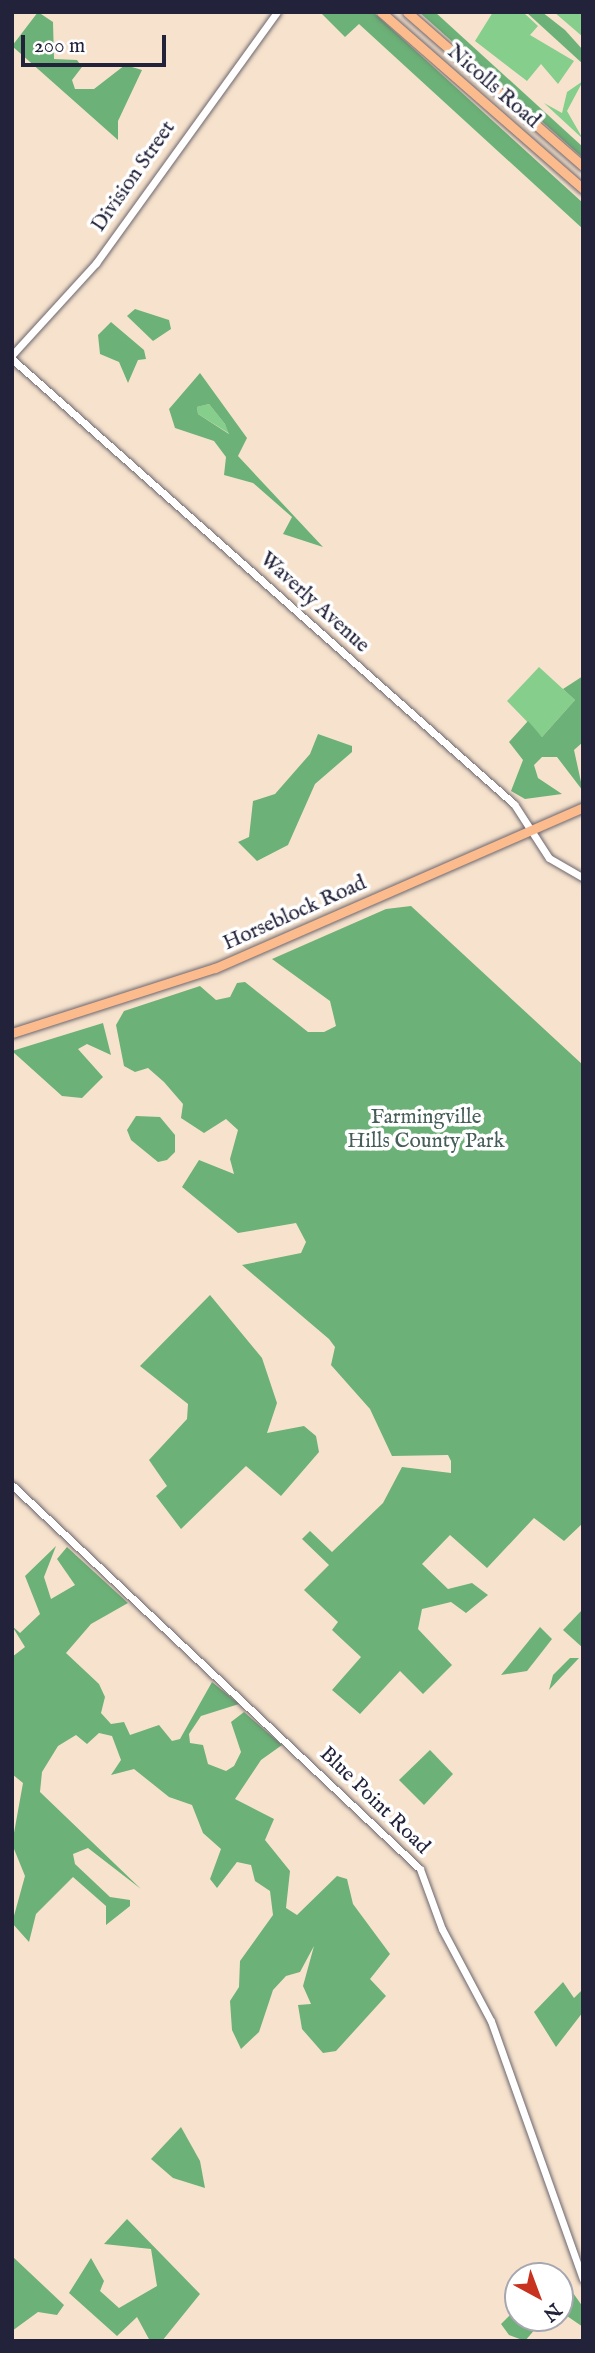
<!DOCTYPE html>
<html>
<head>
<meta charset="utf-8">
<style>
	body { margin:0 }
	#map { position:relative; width:595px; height:2353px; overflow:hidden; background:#f7e3cd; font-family:"IM FELL English",serif }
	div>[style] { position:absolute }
	.green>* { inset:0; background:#85ce8b }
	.forest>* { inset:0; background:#6cb177 }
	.roads { filter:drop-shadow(0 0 2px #6d666e) drop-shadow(0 0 2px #6d666e) }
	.tertiary>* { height:7px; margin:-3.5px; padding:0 3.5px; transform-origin:3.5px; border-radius:3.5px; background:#fff }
	.primary>* { height:9px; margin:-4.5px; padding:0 4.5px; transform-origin:4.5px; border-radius:4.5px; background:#fbbb8d }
	.trunk>* { height:9px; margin:-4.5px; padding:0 4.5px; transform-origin:4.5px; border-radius:4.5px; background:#fbbb8d }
	span { translate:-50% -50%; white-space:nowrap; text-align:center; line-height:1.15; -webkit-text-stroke:7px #fff; paint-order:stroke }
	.street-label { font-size:21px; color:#22223b }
	.park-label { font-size:21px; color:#455e57 }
	.frame { position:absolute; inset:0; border:14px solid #22223b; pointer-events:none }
	.north { position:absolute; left:504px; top:2262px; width:70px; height:70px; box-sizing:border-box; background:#fff; border:2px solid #a7a7b1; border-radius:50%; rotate:139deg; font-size:19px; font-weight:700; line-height:28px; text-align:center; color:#22223b }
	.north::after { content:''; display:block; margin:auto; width:24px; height:32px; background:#c8321e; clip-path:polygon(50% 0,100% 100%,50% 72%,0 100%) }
	.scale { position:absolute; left:21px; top:35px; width:145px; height:32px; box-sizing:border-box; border:4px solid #22223b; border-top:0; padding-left:9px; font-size:21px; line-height:24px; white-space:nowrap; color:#22223b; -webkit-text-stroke:5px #fff; paint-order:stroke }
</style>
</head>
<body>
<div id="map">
	<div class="green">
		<i style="clip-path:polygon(493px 12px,523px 12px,538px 26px,530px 35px,574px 61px,558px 84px,541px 64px,527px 81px,475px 41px)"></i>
		<i style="clip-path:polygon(554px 12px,583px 12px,583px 37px)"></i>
		<i style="clip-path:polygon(583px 81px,567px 111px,583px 139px,544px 103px,562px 113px,567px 92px)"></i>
		<i style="clip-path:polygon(209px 404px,225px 424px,230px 434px,198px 414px,197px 407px)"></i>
		<i style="clip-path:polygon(539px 667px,575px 700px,542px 737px,507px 701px)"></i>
	</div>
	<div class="forest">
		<i style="clip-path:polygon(38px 12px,53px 22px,54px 59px,77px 60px,82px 67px,72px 80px,75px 89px,94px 89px,125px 65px,142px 70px,118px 121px,118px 140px,12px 46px)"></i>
		<i style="clip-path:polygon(320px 12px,373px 12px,583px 203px,583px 229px,359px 24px,345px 37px)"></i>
		<i style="clip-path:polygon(419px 12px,435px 12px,583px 147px,583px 158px)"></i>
		<i style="clip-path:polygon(526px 12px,542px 12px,565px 30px,583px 50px,583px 64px)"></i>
		<i style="clip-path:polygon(135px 309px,169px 320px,171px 329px,153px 341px,127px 316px)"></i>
		<i style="clip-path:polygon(111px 322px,144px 350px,146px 359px,138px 360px,128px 383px,119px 362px,100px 354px,98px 335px)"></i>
		<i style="clip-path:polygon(evenodd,200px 373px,247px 438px,238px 456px,323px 547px,283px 534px,292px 517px,253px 483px,224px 475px,226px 457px,214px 441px,175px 428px,169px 409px,200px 373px,209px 404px,225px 424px,229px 434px,198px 414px,197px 407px,209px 404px)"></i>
		<i style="clip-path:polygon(583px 676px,583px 742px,574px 750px,583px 791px,557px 757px,542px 757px,534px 765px,538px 778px,562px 794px,525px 799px,511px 791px,523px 760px,509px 742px,528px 721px,542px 737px,575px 700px,563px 689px)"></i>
		<i style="clip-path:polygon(318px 734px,352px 746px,352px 752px,315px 784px,288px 845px,257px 861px,238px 842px,249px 837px,253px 801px,275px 794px,310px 754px)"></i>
		<i style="clip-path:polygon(411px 906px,583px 1065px,583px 1523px,564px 1541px,534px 1518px,487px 1568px,450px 1535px,422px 1564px,448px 1589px,472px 1583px,488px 1595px,466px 1613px,451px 1602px,422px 1609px,418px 1629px,452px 1665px,423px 1694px,400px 1671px,360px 1714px,332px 1690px,361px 1657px,332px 1630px,338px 1622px,304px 1590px,329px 1565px,302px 1539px,310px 1531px,332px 1552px,383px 1503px,402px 1467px,451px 1473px,451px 1461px,448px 1455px,392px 1456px,370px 1409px,331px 1365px,335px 1347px,329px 1339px,242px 1265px,301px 1253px,306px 1242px,296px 1223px,238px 1233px,182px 1187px,199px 1160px,234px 1174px,230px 1159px,238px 1130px,226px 1119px,204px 1133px,181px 1118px,183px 1104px,164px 1082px,148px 1068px,135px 1072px,124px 1066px,116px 1025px,124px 1011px,200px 986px,216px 1000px,230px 997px,237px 983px,245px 982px,308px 1032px,324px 1032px,336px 1026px,330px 1001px,272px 959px,386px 909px)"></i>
		<i style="clip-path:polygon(103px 1023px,111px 1055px,87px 1044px,78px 1049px,103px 1077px,82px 1098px,62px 1096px,12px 1051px)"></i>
		<i style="clip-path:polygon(136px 1116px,160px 1117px,175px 1135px,175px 1152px,167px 1160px,158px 1162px,131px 1140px,127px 1130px)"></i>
		<i style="clip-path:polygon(210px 1295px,262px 1358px,277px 1403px,267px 1433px,304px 1426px,316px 1436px,319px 1452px,281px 1496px,246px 1466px,181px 1529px,156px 1496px,167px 1486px,149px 1460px,187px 1419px,188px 1404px,140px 1366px)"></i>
		<i style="clip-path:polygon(56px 1546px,44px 1577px,51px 1599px,75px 1585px,57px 1559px,67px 1547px,128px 1603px,91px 1624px,66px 1653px,99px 1684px,105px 1697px,101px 1713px,111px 1724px,124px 1722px,130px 1735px,159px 1725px,172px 1741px,180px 1739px,212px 1682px,239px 1704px,201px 1716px,189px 1734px,190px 1743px,203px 1745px,208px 1764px,226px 1771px,234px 1766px,241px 1752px,231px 1722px,244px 1712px,282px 1745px,261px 1760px,235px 1799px,274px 1819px,265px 1840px,290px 1871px,286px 1908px,297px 1915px,337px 1876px,347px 1879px,353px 1904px,390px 1954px,370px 1979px,386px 1996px,336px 2051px,323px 2053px,302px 2029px,298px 2005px,311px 2004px,303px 1986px,314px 1946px,300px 1972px,286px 1976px,273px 1990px,259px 2032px,241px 2049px,232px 2030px,230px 2001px,239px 1987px,240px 1961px,273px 1915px,270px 1891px,255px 1881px,251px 1865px,237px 1862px,217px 1888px,210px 1879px,221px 1849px,203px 1833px,192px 1805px,169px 1797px,134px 1769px,111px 1775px,121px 1760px,112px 1736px,99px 1733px,87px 1744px,76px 1735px,58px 1746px,42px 1772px,40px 1792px,141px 1889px,88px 1848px,73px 1854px,75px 1864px,110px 1897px,130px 1900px,130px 1906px,106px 1925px,106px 1906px,73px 1877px,36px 1914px,29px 1942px,12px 1923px,25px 1876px,12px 1844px,23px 1783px,12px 1774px,12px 1657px,25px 1647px,12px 1626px,20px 1633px,40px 1614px,25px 1576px)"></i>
		<i style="clip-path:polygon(582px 1610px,583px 1610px,583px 1648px,563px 1630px)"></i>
		<i style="clip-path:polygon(540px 1627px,552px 1639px,538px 1657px,527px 1671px,501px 1675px)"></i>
		<i style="clip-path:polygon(570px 1658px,579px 1658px,549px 1690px,553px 1675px)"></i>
		<i style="clip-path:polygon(430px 1750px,453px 1774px,424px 1805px,399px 1780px)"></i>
		<i style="clip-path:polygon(563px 1982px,574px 1998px,583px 1989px,583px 2012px,556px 2047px,534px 2012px)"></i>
		<i style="clip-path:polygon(181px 2127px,200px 2161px,205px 2188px,173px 2178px,151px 2159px)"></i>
		<i style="clip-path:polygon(127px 2219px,200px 2294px,162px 2341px,150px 2341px,137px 2317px,117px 2336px,69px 2293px,91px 2258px,104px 2281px,100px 2291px,119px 2308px,157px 2286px,151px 2249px,104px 2244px)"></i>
		<i style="clip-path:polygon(12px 2256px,64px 2305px,57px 2315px,38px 2312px,12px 2331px)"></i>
		<i style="clip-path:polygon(566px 2283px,583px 2307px,583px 2327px,567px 2316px,559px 2319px,542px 2321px,525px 2341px,509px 2335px,501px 2324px,518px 2307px,518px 2318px,560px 2318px,560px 2286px)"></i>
	</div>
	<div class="roads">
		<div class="tertiary">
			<i style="left:12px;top:355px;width:125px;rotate:-47.6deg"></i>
			<i style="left:96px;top:263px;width:309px;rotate:-54.2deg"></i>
			<i style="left:12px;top:359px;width:671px;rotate:41.56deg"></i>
			<i style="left:514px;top:804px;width:64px;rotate:57.1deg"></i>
			<i style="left:549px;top:858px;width:39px;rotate:30deg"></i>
			<i style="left:12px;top:1485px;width:560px;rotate:43.26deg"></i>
			<i style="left:420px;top:1869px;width:64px;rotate:69.9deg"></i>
			<i style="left:442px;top:1929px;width:104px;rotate:62deg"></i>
			<i style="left:491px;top:2021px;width:274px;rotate:70.4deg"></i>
		</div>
		<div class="primary">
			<i style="left:12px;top:1033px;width:213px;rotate:-17.8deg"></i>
			<i style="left:215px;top:968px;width:402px;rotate:-23.6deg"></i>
		</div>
		<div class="trunk">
			<i style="left:381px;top:12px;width:269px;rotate:41.2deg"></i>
			<i style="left:407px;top:12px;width:234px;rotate:41.2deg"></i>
		</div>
	</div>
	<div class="street-label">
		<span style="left:493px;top:87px;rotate:41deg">Nicolls Road</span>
		<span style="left:134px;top:177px;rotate:-55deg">Division Street</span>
		<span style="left:314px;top:603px;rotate:42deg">Waverly Avenue</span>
		<span style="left:295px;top:914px;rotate:-24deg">Horseblock Road</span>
		<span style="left:374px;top:1801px;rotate:44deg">Blue Point Road</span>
	</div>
	<div class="park-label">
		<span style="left:426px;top:1130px">Farmingville<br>Hills County Park</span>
	</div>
	<div class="frame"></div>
	<div class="north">N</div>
	<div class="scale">200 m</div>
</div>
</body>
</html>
